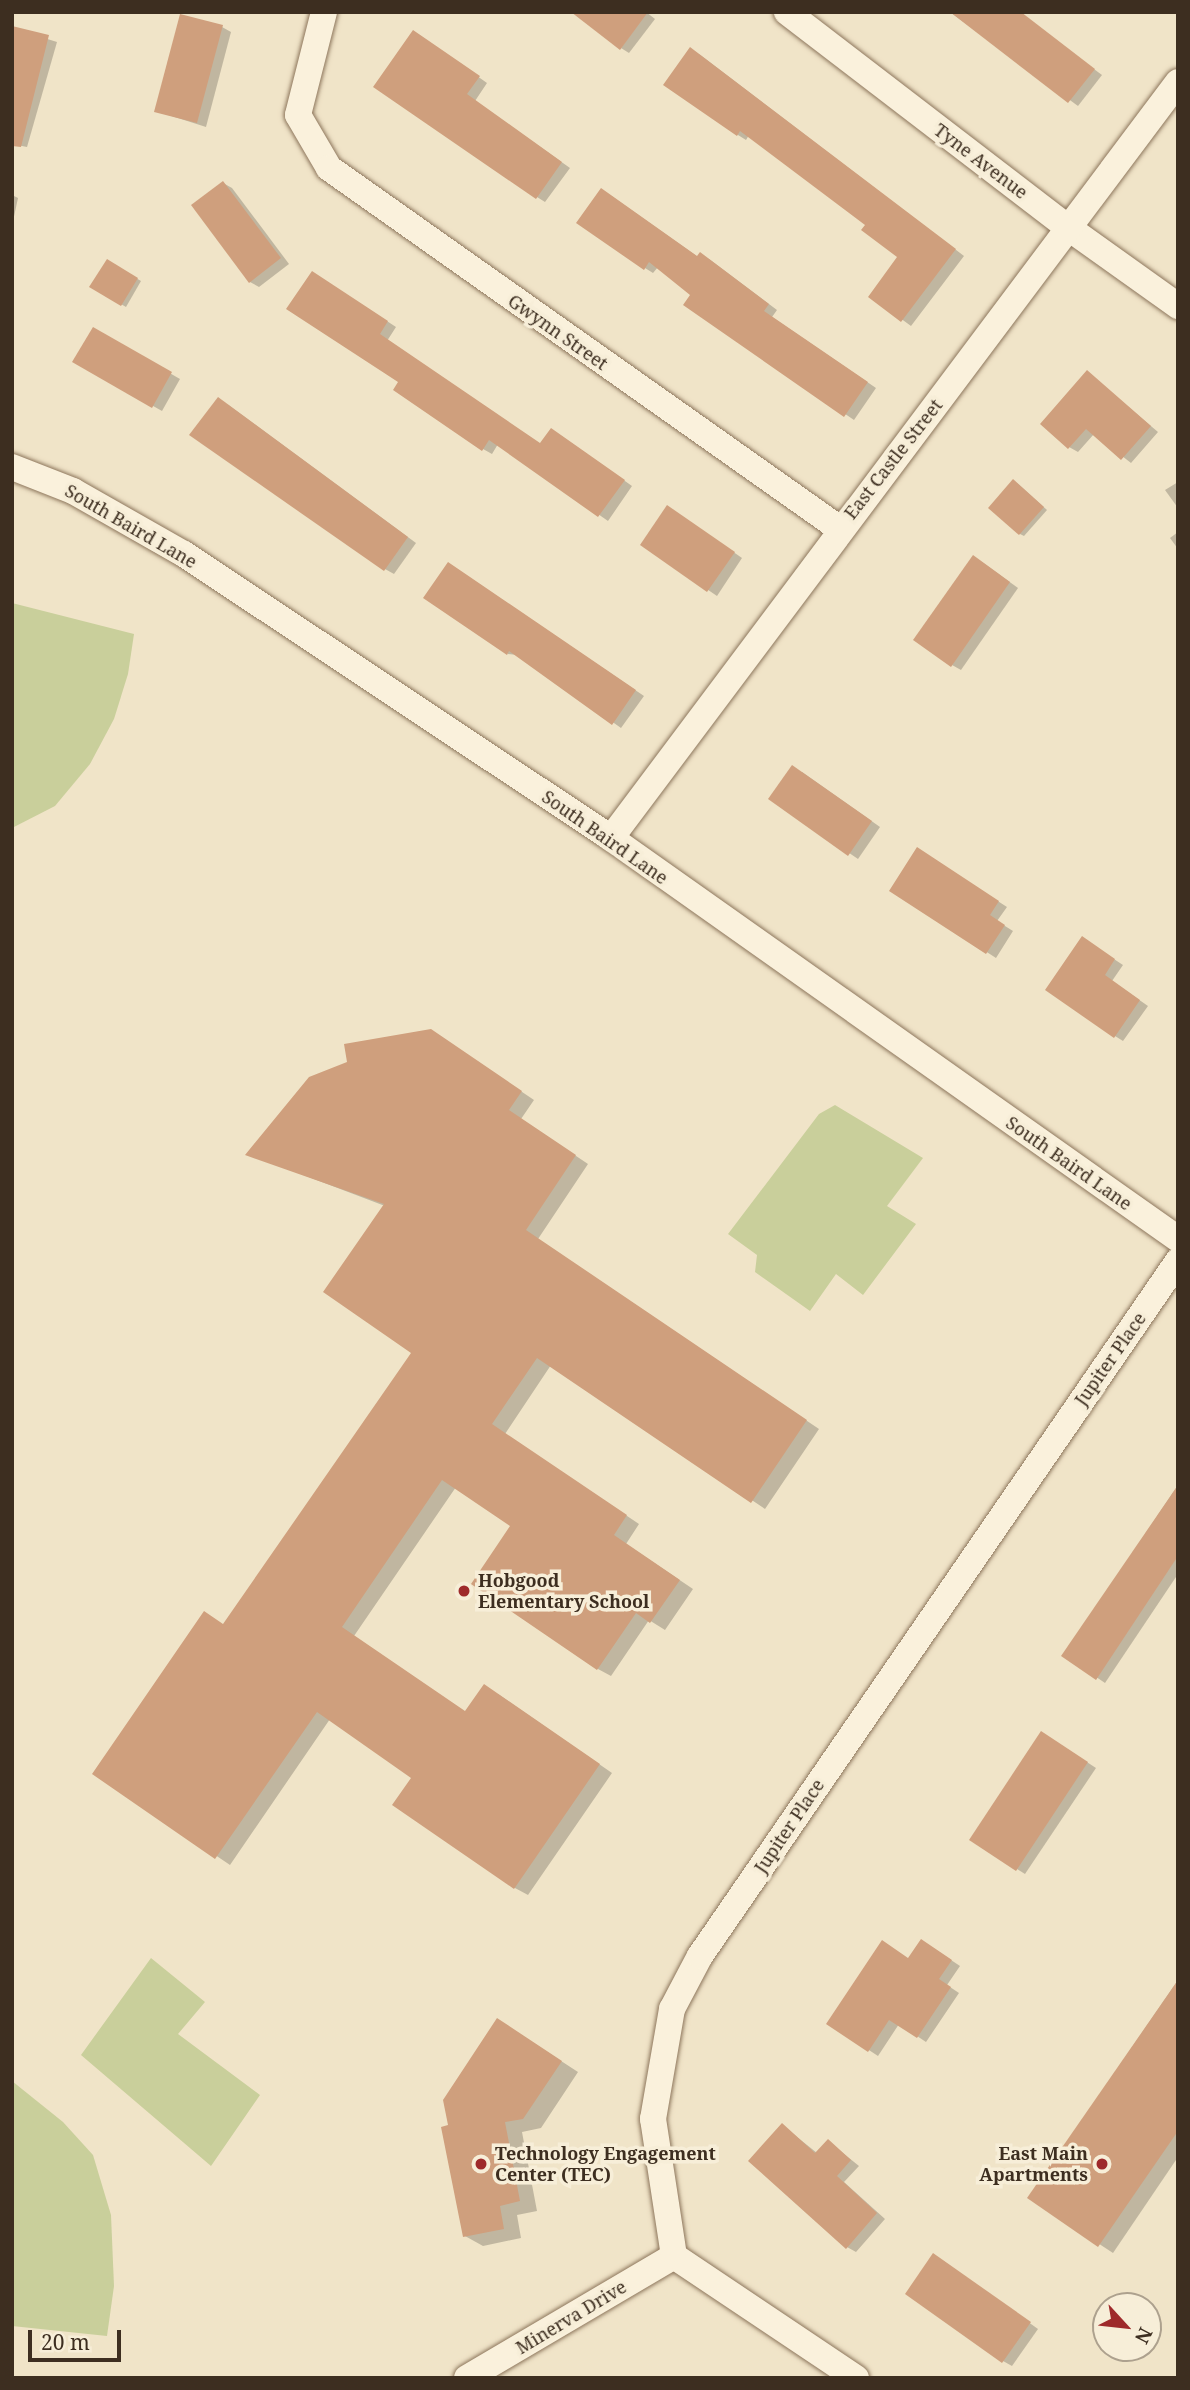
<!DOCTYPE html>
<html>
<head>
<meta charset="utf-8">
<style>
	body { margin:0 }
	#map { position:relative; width:1190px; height:2390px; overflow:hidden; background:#f0e4c8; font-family:"Noto Serif",serif }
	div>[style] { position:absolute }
	.green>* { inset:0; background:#c9cf9b }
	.shadow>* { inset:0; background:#0003 }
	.building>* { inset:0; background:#cf9f7d }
	.roads { filter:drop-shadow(0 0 2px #8d765c) drop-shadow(0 0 2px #8d765c) }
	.street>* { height:26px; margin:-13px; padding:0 13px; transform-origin:13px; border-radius:13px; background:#faf1dc }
	.dots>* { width:19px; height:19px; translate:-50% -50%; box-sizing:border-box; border:4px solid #f7eed8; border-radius:50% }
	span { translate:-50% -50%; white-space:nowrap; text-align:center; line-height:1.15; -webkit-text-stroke:7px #f7eed8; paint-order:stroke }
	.street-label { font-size:18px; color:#3d2e20 }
	.poi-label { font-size:18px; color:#3d2e20; font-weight:700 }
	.left { translate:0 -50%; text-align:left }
	.right { translate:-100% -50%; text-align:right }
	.frame { position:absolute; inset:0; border:14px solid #3d2e20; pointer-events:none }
	.north { position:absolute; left:1092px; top:2292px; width:70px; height:70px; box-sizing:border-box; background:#f7eed8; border:2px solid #ada18e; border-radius:50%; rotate:117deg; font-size:19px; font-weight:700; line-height:28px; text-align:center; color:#3d2e20 }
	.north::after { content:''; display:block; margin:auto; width:24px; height:32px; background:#9e2a2b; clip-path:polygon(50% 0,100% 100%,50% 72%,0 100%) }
	.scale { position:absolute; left:28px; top:2330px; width:93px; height:32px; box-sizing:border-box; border:4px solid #3d2e20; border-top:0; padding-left:9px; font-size:21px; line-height:24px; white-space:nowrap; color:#3d2e20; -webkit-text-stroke:5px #f7eed8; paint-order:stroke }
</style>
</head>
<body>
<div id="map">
	<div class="green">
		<i style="clip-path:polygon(12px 603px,134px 634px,128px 674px,114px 719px,90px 764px,55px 806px,12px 828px)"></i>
		<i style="clip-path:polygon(835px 1105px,923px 1158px,887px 1206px,916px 1224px,863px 1295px,836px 1274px,810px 1311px,755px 1272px,757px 1255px,728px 1234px,819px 1114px)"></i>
		<i style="clip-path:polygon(151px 1958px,205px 2002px,178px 2034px,260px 2095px,211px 2166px,81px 2055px)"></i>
		<i style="clip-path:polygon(12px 2081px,63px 2122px,93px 2155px,111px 2215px,114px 2286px,107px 2336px,12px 2326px)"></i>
	</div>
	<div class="shadow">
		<i style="clip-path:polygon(646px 12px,655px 19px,629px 53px,621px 48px)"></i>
		<i style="clip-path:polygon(950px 12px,1017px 12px,1102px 75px,1078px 106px)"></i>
		<i style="clip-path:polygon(222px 27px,231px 32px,206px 127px,156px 111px)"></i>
		<i style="clip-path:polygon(12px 28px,57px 42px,27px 147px,12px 144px)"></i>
		<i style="clip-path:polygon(422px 37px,487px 83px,475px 101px,570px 168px,545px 202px,537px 197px)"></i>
		<i style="clip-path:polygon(699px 54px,964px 256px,911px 326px,870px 296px,899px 257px,867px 225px,749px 135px,746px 140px,738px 135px)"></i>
		<i style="clip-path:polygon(223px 183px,232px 188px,289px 264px,259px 287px,250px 282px)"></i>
		<i style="clip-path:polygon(12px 195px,18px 198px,12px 226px)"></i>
		<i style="clip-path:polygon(610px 195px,698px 257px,709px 259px,777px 310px,772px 317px,876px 388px,854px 420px,685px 305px,693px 294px,658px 267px,653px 273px,645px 268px)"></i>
		<i style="clip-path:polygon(107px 261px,141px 281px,126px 307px,92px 287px)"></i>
		<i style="clip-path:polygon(321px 278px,396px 327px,387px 341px,541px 445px,560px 435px,632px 486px,608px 521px,498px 444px,492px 454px,483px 449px,400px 382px)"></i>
		<i style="clip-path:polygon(93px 329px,180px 379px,162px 411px,75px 362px)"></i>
		<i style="clip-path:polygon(1087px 372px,1158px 432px,1131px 463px,1094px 434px,1078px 452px,1069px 447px)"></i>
		<i style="clip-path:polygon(227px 404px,416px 543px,394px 574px,385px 569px)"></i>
		<i style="clip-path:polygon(1178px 482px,1178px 508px,1165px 490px)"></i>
		<i style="clip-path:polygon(1017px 483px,1047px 510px,1024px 536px,1020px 534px)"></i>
		<i style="clip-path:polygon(676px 512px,742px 558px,717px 596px,642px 545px)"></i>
		<i style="clip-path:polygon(1178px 532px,1178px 549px,1170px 538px)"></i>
		<i style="clip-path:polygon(982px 562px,1018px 588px,961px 670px,952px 665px)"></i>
		<i style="clip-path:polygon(457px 569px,644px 696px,621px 728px,518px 655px,508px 654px)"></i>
		<i style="clip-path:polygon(802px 772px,880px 827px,858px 859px,770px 799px)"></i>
		<i style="clip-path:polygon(926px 855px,1007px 907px,997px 921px,1013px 931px,996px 958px,891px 890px)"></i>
		<i style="clip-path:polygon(1091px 944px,1123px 965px,1112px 981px,1148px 1006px,1123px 1041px,1115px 1036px)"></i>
		<i style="clip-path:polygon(444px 1039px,534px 1100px,521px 1119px,588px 1164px,538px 1239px,819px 1429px,765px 1509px,551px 1365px,505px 1434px,639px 1524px,626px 1544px,693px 1589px,665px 1630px,649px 1620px,611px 1676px,598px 1669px,513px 1526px,456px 1487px,354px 1636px,466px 1713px,498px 1694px,612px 1773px,528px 1895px,515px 1888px,413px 1777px,330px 1719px,230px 1865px,94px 1773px,225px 1625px,413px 1352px,385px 1206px,248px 1154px)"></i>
		<i style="clip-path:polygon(1178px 1485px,1178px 1574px,1105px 1683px,1064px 1655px)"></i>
		<i style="clip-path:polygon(1050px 1738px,1096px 1768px,1025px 1874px,1017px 1869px)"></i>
		<i style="clip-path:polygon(930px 1946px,960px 1966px,947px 1985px,959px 1993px,926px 2042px,899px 2024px,878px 2056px,829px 2024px)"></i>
		<i style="clip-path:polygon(1178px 1980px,1178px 2157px,1113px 2253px,1029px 2198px)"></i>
		<i style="clip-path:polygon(515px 2031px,578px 2072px,541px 2128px,522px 2132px,537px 2211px,517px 2215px,521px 2238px,483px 2246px,465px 2236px,450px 2127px)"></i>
		<i style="clip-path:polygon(782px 2125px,817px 2153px,828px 2141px,859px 2166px,844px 2182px,885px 2219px,856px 2252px,847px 2247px)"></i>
		<i style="clip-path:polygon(942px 2260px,1038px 2329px,1012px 2366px,1003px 2361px)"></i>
	</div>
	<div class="building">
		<i style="clip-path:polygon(571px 12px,648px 12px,620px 50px)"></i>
		<i style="clip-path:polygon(950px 12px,1021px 12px,1095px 69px,1068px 103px)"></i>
		<i style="clip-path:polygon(180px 14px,223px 25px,197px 123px,154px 112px)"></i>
		<i style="clip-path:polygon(12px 26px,49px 35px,21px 147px,12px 146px)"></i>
		<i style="clip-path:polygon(413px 30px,480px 76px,467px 94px,562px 162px,536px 199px,373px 87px)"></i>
		<i style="clip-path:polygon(690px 47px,956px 249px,901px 322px,868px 297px,897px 257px,861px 230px,865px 225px,740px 131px,737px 136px,663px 85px)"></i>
		<i style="clip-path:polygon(223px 181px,281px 258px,249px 283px,191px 205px)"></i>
		<i style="clip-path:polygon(601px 188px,697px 256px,700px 252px,769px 304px,764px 311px,868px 382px,844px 417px,683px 305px,690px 295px,649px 262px,644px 270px,576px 223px)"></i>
		<i style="clip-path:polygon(107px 259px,138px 278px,121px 306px,89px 287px)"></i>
		<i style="clip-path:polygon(312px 271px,388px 321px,380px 334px,540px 443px,551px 428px,625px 480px,598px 517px,489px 440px,482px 451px,393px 390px,398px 382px,286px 309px)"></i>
		<i style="clip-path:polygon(93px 327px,172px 372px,152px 408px,72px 362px)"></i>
		<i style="clip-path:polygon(1087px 370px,1151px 426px,1121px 460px,1086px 429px,1068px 449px,1040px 424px)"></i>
		<i style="clip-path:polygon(218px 397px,408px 537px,384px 571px,189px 435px)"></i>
		<i style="clip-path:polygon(1013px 479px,1044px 507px,1019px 535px,988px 508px)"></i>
		<i style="clip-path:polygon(667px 505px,735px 552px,707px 592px,640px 545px)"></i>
		<i style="clip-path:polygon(973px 555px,1010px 582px,951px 667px,913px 640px)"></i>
		<i style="clip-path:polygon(448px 562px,636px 690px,612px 725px,509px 651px,507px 655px,423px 598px)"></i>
		<i style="clip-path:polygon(792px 765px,872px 821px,848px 856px,768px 799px)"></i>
		<i style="clip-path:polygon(917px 847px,999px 901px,990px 915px,1005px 925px,986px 954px,889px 891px)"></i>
		<i style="clip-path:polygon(1082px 936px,1115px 959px,1105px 975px,1140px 1000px,1114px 1038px,1045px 990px)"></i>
		<i style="clip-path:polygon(431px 1029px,522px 1091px,509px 1110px,576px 1155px,526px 1230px,807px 1420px,751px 1503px,537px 1358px,492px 1424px,627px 1515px,614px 1535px,680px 1580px,650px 1623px,636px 1613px,597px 1670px,471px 1584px,510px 1526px,442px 1480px,342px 1627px,465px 1711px,484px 1684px,600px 1764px,514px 1889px,392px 1805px,411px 1778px,317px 1712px,215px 1859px,92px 1774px,204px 1611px,223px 1624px,411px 1353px,323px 1292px,384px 1204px,245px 1155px,309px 1077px,347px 1062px,344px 1044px)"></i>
		<i style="clip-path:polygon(1178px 1485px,1178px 1556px,1096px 1680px,1061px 1656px)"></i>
		<i style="clip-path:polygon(1041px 1731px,1088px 1762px,1016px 1871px,969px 1840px)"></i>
		<i style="clip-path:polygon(921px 1939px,952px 1960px,939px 1979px,951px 1987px,917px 2038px,889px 2020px,868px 2052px,826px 2024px,882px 1940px,908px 1958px)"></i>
		<i style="clip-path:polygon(1178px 1980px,1178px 2131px,1098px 2247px,1027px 2198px)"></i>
		<i style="clip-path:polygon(497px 2018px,562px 2061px,523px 2119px,505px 2122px,520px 2201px,500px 2206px,504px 2229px,463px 2237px,441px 2127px,448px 2125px,443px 2100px)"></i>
		<i style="clip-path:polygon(782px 2123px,815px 2153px,828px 2139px,851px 2160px,837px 2176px,877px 2213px,846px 2249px,748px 2161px)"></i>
		<i style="clip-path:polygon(933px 2253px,1031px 2322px,1002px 2363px,905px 2294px)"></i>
	</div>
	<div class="roads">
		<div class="street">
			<i style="left:324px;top:12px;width:106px;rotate:104.2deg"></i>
			<i style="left:298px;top:115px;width:61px;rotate:59.7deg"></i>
			<i style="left:329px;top:168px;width:626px;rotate:35.24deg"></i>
			<i style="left:787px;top:12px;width:357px;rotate:37.5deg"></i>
			<i style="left:1070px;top:229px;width:133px;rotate:35.5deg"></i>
			<i style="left:12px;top:467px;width:66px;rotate:21.5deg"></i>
			<i style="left:73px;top:491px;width:128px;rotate:29.6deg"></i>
			<i style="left:184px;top:554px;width:513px;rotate:33.63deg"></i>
			<i style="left:611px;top:838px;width:694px;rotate:35.27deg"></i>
			<i style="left:611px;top:838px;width:945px;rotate:-53.13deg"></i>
			<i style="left:467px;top:2378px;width:240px;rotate:-30.5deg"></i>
			<i style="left:856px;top:2378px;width:219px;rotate:-146.2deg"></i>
			<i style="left:674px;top:2256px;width:139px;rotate:-98.7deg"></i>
			<i style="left:653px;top:2119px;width:112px;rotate:-80.2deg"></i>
			<i style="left:672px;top:2009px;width:60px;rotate:-62.2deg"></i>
			<i style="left:700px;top:1956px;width:844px;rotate:-55.48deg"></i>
		</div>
	</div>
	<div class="dots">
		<i style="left:464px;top:1591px;background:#9e2a2b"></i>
		<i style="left:481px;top:2164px;background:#9e2a2b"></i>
		<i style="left:1102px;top:2164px;background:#9e2a2b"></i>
	</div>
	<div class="street-label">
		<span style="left:981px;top:161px;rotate:37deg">Tyne Avenue</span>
		<span style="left:558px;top:332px;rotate:35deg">Gwynn Street</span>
		<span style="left:893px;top:459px;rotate:-52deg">East Castle Street</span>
		<span style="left:131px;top:526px;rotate:30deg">South Baird Lane</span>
		<span style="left:605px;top:837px;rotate:35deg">South Baird Lane</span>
		<span style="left:1069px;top:1163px;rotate:35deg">South Baird Lane</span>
		<span style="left:1110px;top:1359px;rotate:-55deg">Jupiter Place</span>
		<span style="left:789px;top:1826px;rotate:-56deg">Jupiter Place</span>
		<span style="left:571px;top:2317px;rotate:-31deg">Minerva Drive</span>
	</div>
	<div class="poi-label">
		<span class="left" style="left:478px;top:1591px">Hobgood<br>Elementary School</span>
		<span class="left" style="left:495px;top:2164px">Technology Engagement<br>Center (TEC)</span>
		<span class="right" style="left:1088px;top:2164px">East Main<br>Apartments</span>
	</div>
	<div class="frame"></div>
	<div class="north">N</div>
	<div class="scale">20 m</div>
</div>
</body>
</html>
